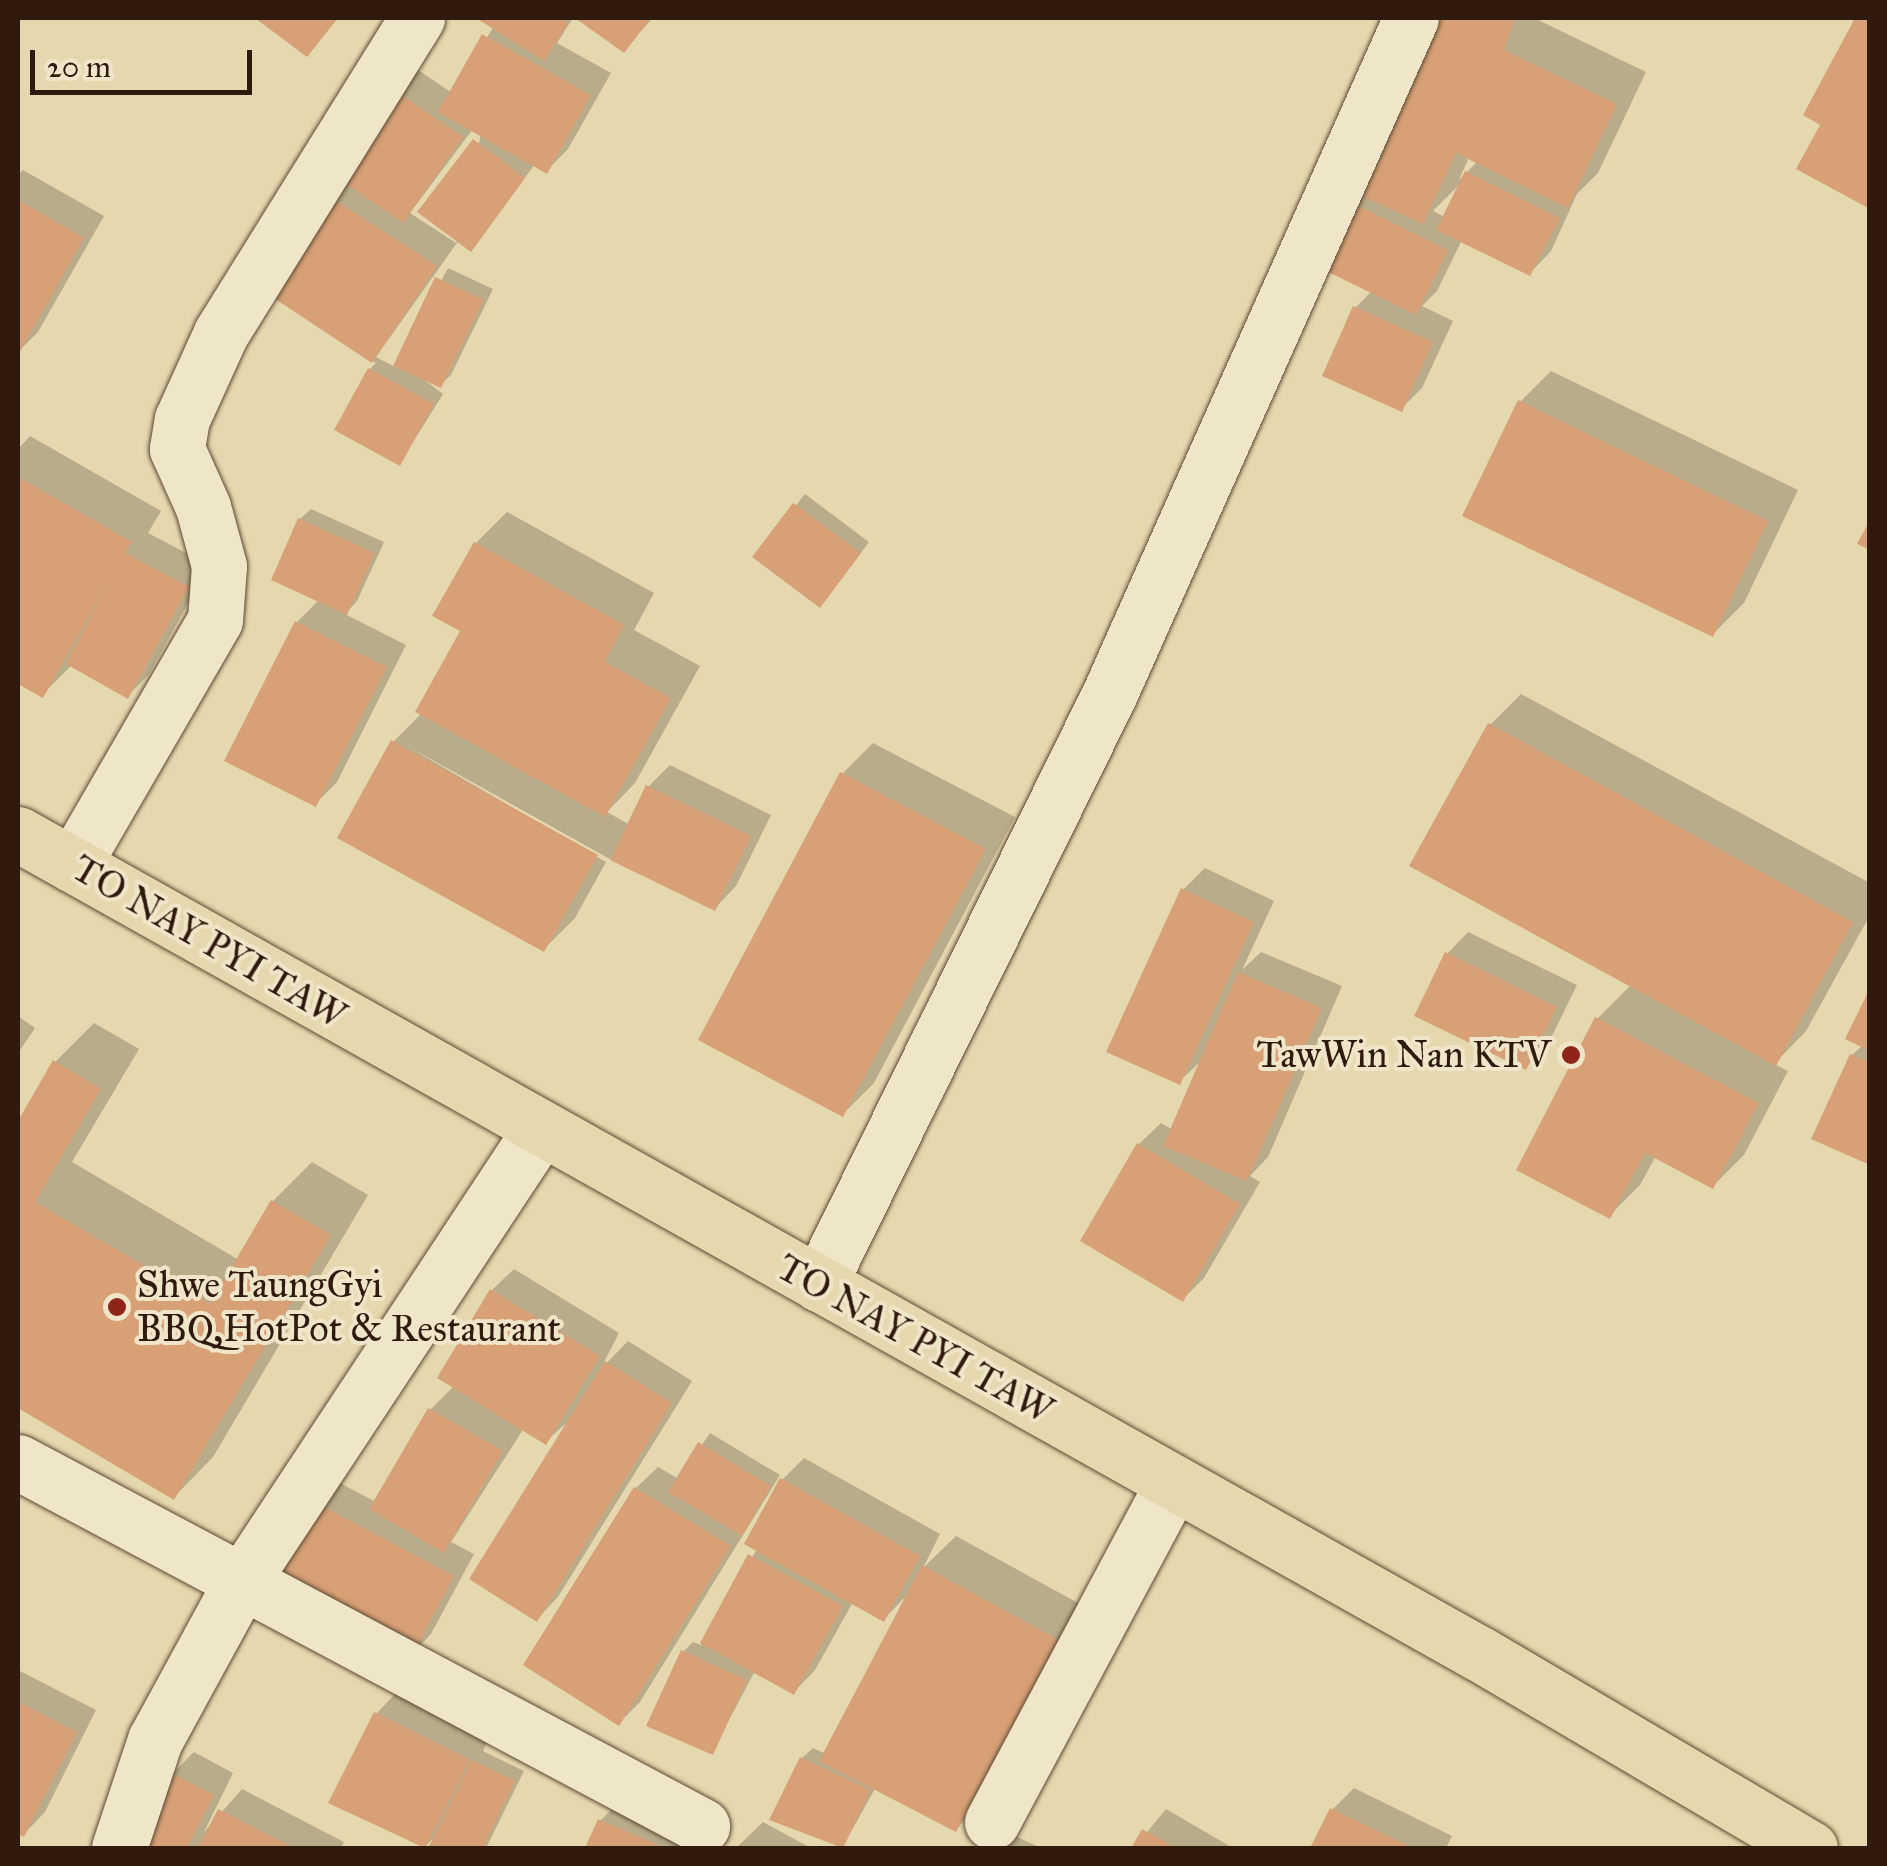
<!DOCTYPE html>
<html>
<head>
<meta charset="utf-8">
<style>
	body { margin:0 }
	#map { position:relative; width:1887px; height:1866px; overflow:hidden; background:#e6d8ae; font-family:"IM FELL Great Primer",serif }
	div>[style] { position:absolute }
	.shadow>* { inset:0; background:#0003 }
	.building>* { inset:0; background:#d7a076 }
	.roads { filter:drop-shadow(0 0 2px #5d4a35) drop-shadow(0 0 2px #5d4a35) }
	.minor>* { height:55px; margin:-27.5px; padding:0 27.5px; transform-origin:27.5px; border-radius:27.5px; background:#efe6ca }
	.major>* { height:55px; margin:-27.5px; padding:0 27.5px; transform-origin:27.5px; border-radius:27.5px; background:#e6d8ae }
	.dots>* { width:28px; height:28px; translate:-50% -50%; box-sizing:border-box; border:5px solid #efe6ca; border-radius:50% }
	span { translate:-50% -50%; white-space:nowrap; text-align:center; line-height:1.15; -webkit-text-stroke:8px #efe6ca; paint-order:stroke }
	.street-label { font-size:38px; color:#2f1a0d }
	.poi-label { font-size:38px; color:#2f1a0d }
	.right { translate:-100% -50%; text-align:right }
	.left { translate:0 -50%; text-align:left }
	.frame { position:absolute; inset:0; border:20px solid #2f1a0d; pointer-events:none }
	.scale { position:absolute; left:30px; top:50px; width:222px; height:45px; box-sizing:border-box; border:5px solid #2f1a0d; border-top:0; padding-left:12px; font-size:30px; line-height:35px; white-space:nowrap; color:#2f1a0d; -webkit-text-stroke:8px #efe6ca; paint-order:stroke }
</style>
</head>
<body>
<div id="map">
	<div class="shadow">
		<i style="clip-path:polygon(evenodd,480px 18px,573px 18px,557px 43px,611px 73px,568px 149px,546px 171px,535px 164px,481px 238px,459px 240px,376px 357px,395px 367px,448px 268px,493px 289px,451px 375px,440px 385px,418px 375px,443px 394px,400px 463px,370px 369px,376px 363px,264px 289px,414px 67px,452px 93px,494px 26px,480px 18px,473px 129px,481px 134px,456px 243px,410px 213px,473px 129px)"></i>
		<i style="clip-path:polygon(579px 18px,653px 18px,623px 50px)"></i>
		<i style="clip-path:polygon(evenodd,1426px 18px,1534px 18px,1646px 72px,1598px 173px,1577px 194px,1551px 251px,1530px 273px,1462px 240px,1437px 291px,1422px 306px,1453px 321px,1422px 388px,1401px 409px,1355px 308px,1372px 291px,1316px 263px,1426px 18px,1469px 157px,1478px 161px,1459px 180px,1469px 157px,1426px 18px,1461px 183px,1445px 217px,1433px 211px,1461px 183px)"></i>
		<i style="clip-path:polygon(23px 170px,104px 216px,38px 332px,18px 352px,18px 175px)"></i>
		<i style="clip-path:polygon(1551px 371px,1798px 490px,1744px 603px,1713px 634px,1520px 402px)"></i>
		<i style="clip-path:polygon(30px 436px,161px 511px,148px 533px,209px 565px,149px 674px,128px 696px,72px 665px,42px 695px,18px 681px,18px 449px)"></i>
		<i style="clip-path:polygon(805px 494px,869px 542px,830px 594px,756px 556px)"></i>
		<i style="clip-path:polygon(311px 509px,384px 542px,357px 601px,345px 614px,406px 645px,337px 782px,315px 804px,297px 622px,320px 599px,300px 519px)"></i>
		<i style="clip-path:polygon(507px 512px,654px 593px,634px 630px,700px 666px,635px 783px,607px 812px,630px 825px,648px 787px,670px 765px,771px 815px,736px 886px,715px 908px,608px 858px,400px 742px,606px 862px,575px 918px,544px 949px,393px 742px,422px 713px,463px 630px,476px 543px)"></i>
		<i style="clip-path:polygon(1521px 694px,1870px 883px,1870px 915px,1806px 1031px,1774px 1064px,1788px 1071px,1744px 1155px,1713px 1186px,1656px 1156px,1640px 1185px,1609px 1216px,1597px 1019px,1632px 984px,1490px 725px)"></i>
		<i style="clip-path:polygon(873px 743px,1015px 817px,874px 1083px,843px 1114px,842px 774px)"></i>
		<i style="clip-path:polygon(1205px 868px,1274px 901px,1242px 970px,1261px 952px,1342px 986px,1268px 1157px,1250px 1176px,1260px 1182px,1204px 1278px,1183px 1299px,1084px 1240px,1139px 1144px,1161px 1123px,1173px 1130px,1203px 1059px,1179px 1082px,1183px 890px)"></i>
		<i style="clip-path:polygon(1468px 932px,1577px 985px,1547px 1046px,1526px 1067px,1447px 954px)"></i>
		<i style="clip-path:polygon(1870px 994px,1870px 1162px,1852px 1055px,1863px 1045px)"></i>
		<i style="clip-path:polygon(18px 1016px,35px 1028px,18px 1053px)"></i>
		<i style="clip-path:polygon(94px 1023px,139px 1049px,72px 1162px,239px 1260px,273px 1201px,312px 1162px,368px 1195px,213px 1457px,174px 1497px,18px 1405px,18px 1126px,55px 1062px)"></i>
		<i style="clip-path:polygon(514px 1269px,619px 1333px,600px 1370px,628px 1341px,692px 1381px,558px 1597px,537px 1619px,572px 1418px,545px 1442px,524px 1428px,451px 1542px,474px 1554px,431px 1634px,410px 1656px,319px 1505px,340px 1483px,376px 1502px,430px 1410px,454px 1386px,440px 1377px,492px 1290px)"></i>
		<i style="clip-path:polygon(710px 1433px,780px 1475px,640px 1702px,619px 1723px,526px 1665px,636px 1488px,658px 1467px,679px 1479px)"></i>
		<i style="clip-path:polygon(804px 1458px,940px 1534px,923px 1568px,956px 1536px,1089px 1609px,987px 1797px,956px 1829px,876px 1787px,842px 1848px,773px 1819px,802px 1758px,813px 1748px,826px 1754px,908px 1594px,884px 1619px,853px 1602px,815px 1670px,794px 1692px,755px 1671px,712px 1752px,683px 1652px,693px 1642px,701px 1645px,757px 1549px,782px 1480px)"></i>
		<i style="clip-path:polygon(18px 1670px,96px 1710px,45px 1812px,24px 1834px,18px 1831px)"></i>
		<i style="clip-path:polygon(397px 1692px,489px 1738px,483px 1751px,524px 1771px,486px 1848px,431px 1848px,436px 1835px,424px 1848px,332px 1802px,376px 1714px)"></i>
		<i style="clip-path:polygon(194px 1752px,233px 1773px,204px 1832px,242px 1789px,344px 1842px,341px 1848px,135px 1848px,172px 1774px)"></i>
		<i style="clip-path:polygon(1354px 1788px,1452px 1836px,1446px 1848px,1313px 1848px,1332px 1810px)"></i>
		<i style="clip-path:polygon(622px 1799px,707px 1848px,588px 1848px,600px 1821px)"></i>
		<i style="clip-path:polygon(1166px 1809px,1233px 1848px,1134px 1848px)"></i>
		<i style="clip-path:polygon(763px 1822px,811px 1848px,736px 1848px)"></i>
		<i style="clip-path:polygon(1015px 1836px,1041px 1848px,1002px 1848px)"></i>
	</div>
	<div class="building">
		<i style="clip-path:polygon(255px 18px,338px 18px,307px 57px)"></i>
		<i style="clip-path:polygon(476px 18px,559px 18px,568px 24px,544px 61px)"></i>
		<i style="clip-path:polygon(575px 18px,651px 18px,624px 53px)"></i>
		<i style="clip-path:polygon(1423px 18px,1515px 18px,1504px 50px,1617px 104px,1568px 208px,1456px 153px,1423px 224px,1344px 188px)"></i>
		<i style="clip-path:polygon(1855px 18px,1870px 18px,1870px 209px,1796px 169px,1820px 125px,1803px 115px)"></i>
		<i style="clip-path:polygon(482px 34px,591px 95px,547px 174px,438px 112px)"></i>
		<i style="clip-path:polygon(390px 87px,463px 137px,403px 223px,330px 173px)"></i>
		<i style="clip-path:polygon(473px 139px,525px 178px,471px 252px,417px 212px)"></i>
		<i style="clip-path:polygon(1465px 171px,1560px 218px,1530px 276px,1436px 230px)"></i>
		<i style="clip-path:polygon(324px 193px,437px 266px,372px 363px,260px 289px)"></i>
		<i style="clip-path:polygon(1344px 199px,1448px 250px,1416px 315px,1312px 264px)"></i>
		<i style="clip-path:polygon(18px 200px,84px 238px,18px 355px)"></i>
		<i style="clip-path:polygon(435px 277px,484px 300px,441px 388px,393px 366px)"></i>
		<i style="clip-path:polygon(1353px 306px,1433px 342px,1402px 412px,1322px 376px)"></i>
		<i style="clip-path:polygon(368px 368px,434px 404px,400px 466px,334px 430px)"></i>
		<i style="clip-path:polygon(1518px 400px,1768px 521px,1713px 637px,1462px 516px)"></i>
		<i style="clip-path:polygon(18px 477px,132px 542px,125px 553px,189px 587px,128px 699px,66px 664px,112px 576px,43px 698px,18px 684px)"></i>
		<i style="clip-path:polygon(793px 503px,861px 553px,820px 608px,752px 557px)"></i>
		<i style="clip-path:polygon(298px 518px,375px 553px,347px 615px,271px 580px)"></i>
		<i style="clip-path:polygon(1870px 520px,1870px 550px,1857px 544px)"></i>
		<i style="clip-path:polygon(474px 542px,624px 625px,605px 662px,671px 698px,605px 817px,415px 712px,460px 631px,432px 616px)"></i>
		<i style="clip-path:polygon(295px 621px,387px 667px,316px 807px,224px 761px)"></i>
		<i style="clip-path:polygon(1488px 723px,1853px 922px,1776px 1066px,1409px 866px)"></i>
		<i style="clip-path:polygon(391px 740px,598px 855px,544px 952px,337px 838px)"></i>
		<i style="clip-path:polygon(840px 772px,986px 849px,843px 1117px,698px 1040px)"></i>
		<i style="clip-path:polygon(646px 785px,751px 836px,715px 911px,610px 860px)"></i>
		<i style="clip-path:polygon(1181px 888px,1254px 922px,1180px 1085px,1106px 1052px)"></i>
		<i style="clip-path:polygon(1445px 952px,1557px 1007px,1526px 1070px,1414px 1016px)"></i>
		<i style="clip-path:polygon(1238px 972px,1322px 1008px,1247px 1181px,1163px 1146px)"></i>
		<i style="clip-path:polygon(1870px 988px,1870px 1051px,1845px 1039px)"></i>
		<i style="clip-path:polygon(1595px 1017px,1759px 1103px,1713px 1189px,1645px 1153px,1610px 1219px,1516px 1170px)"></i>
		<i style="clip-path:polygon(1850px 1054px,1870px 1062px,1870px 1165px,1811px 1139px)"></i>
		<i style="clip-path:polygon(53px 1060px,101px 1089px,35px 1202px,210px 1304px,271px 1200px,331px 1235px,174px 1500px,18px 1408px,18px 1121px)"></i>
		<i style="clip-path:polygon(1137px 1143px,1240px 1204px,1183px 1302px,1080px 1241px)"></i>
		<i style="clip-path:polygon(490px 1289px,600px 1356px,546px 1445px,437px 1378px)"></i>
		<i style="clip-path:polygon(605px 1361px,672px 1403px,537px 1622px,469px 1579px)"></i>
		<i style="clip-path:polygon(428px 1408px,503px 1451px,444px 1553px,369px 1509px)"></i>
		<i style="clip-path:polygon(698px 1442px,771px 1486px,742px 1536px,668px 1492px)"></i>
		<i style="clip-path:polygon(780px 1478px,920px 1556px,884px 1622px,744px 1544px)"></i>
		<i style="clip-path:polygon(634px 1487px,731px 1546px,619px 1726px,523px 1665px)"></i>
		<i style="clip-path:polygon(317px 1503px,454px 1576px,410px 1659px,273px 1586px)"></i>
		<i style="clip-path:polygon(748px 1554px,843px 1606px,794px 1695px,700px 1643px)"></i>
		<i style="clip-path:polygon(922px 1565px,1060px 1641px,956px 1832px,819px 1761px)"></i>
		<i style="clip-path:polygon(681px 1650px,747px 1680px,713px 1755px,646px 1726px)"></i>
		<i style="clip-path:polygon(18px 1702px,77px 1732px,24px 1837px,18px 1834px)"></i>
		<i style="clip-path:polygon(374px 1712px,470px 1760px,425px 1848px,328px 1803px)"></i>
		<i style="clip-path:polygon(800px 1757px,871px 1790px,843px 1848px,769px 1820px)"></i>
		<i style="clip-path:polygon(472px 1760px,515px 1781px,483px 1848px,428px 1848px)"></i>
		<i style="clip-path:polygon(170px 1772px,214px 1795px,187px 1848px,132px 1848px)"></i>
		<i style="clip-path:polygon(1330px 1808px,1413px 1848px,1310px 1848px)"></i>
		<i style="clip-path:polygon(218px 1809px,294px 1848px,198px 1848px)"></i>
		<i style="clip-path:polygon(598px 1819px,665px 1848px,585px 1848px)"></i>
		<i style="clip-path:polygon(1142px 1829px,1176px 1848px,1131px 1848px)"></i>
	</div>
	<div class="roads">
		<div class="minor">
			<i style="left:73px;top:865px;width:283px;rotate:-59.9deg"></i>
			<i style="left:215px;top:620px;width:54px;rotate:-85.8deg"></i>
			<i style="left:219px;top:566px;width:61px;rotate:-105.2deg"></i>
			<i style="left:203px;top:507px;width:64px;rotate:-114.1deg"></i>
			<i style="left:177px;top:449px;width:30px;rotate:-81deg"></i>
			<i style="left:182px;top:419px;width:94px;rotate:-65.6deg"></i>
			<i style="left:221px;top:333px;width:371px;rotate:-58.1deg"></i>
			<i style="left:819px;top:1284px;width:657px;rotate:-63.79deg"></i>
			<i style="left:1109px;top:695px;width:741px;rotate:-65.96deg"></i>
			<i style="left:18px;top:1462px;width:775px;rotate:28.02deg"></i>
			<i style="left:992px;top:1822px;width:384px;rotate:-61.9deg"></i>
			<i style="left:119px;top:1848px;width:114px;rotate:-71.6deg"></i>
			<i style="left:155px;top:1740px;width:178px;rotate:-61.4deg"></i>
			<i style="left:240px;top:1584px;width:544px;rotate:-56.54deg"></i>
		</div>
		<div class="major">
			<i style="left:18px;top:834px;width:1676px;rotate:29.29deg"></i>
			<i style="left:1480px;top:1654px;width:383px;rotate:30.5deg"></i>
		</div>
	</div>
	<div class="dots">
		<i style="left:1571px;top:1055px;background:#8f2418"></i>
		<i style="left:117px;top:1307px;background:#8f2418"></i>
	</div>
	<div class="street-label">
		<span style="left:209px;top:942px;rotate:30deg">TO NAY PYI TAW</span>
		<span style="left:915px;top:1339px;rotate:29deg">TO NAY PYI TAW</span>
	</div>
	<div class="poi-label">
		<span class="right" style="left:1551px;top:1055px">TawWin Nan KTV</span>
		<span class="left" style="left:137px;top:1307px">Shwe TaungGyi<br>BBQ,HotPot &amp; Restaurant</span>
	</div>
	<div class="frame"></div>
	<div class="scale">20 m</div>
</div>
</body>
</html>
